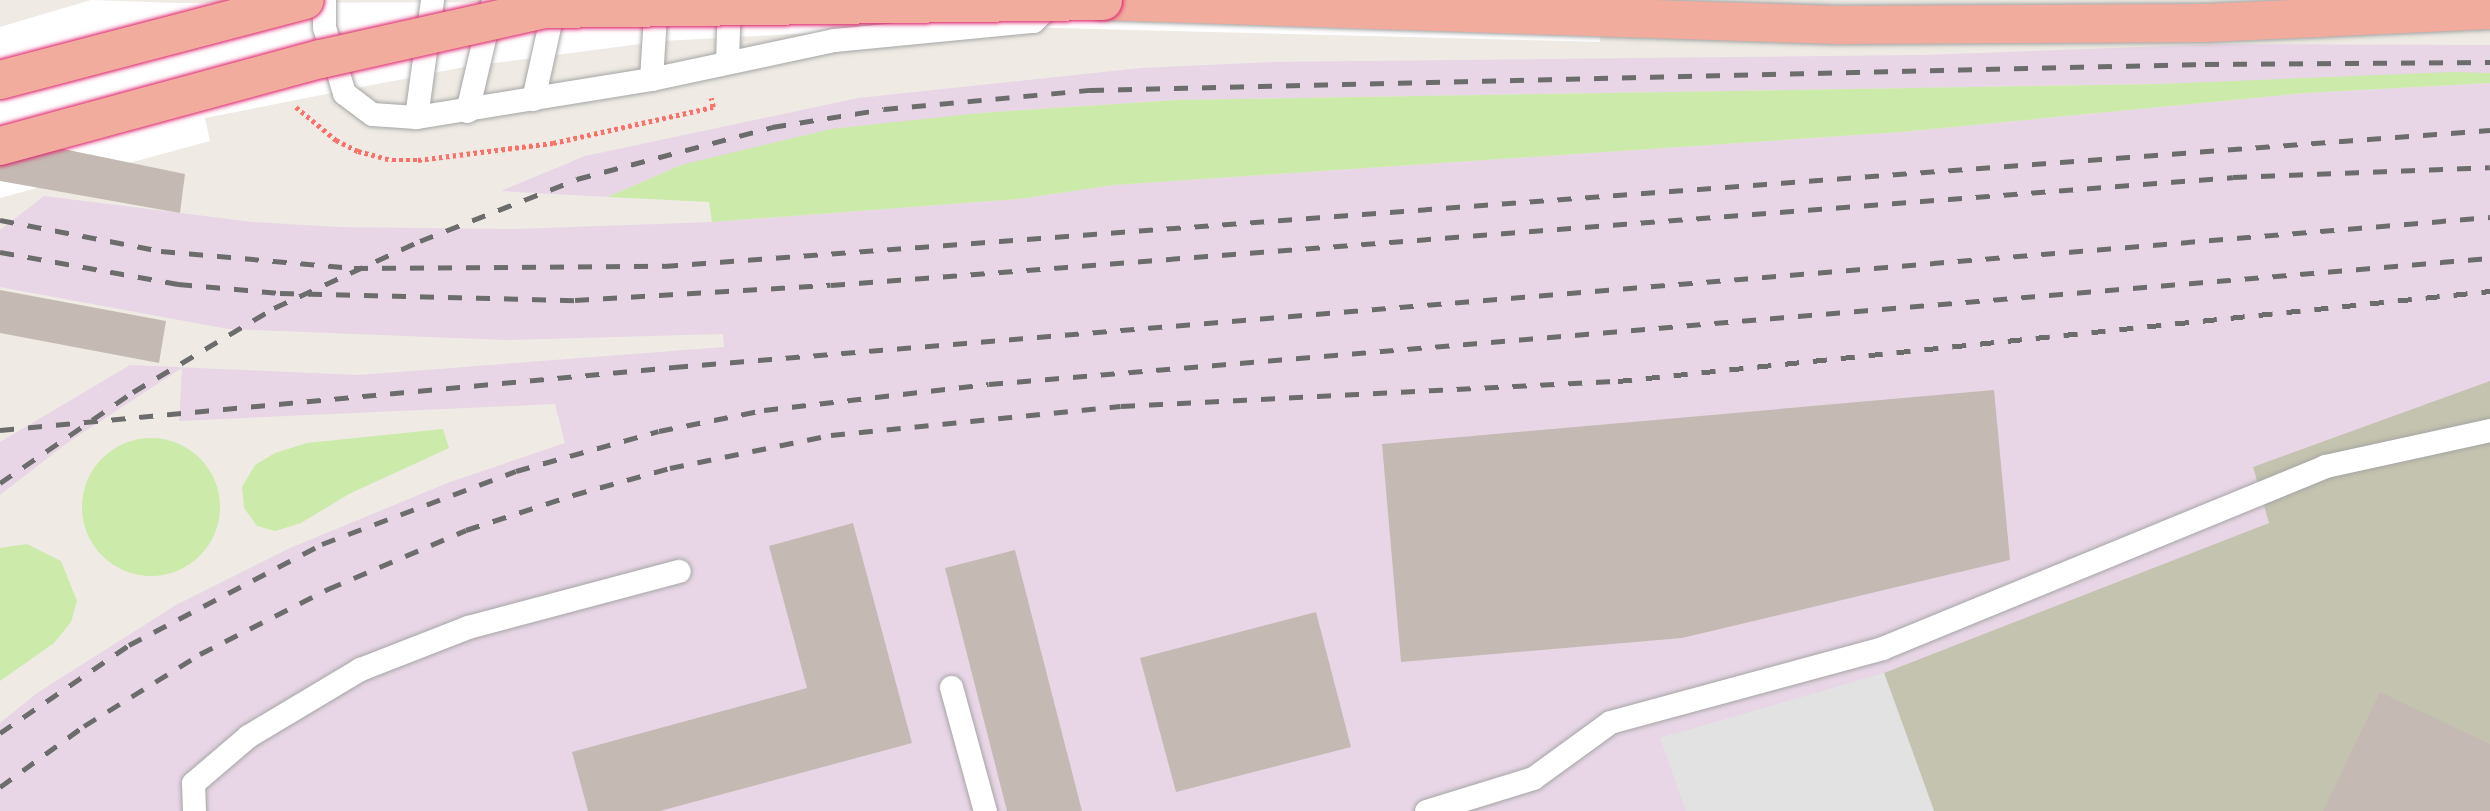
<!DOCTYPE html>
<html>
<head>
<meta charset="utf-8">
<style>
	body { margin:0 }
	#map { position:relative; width:2490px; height:811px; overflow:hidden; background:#efebe4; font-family:Montserrat,sans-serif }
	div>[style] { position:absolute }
	.industrial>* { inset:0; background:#e8d6e6 }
	.construction>* { inset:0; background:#c4c3af }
	.grass>* { inset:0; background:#cceaa9 }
	.round { border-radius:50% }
	.parking>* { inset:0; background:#e2e2e2 }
	.pier>* { inset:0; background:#fff }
	.building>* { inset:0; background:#c4bab3 }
	.path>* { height:4.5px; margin-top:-2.25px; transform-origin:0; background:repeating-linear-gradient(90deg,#fb7069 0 3.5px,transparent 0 7px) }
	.roads { filter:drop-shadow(0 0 2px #a5a5a5) drop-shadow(0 0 2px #a5a5a5) }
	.service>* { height:23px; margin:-11.5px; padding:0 11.5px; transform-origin:11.5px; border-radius:11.5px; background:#fff }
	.trunk>* { height:38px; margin:-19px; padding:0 19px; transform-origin:19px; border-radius:19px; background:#f2ac9e }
	.rail>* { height:5px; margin-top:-2.5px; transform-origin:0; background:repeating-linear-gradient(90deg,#6c6c6c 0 14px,transparent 0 28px) }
	.bridges { filter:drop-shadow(0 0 2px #dc226c) drop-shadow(0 0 2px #dc226c) }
	.trunk-bridge>* { height:38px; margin:-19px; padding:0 19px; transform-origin:19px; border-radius:19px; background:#f2ac9e }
	span { translate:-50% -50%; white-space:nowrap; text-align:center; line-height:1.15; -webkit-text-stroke:7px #fff; paint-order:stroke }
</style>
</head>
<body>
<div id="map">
	<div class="industrial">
		<i style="clip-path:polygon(2223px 44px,2490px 45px,2490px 73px,2160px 84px,1177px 100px,980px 113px,681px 165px,608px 197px,501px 191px,585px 156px,858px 98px,1141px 68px,1272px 62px,1923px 55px)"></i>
		<i style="clip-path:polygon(2490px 83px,2490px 811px,0 811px,0 723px,37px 693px,176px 605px,290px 548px,450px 482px,565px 443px,555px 404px,179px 421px,182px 368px,67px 443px,0 495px,0 442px,130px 365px,359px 375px,724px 347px,723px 334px,506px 340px,228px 329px,0 287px,0 230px,44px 196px,253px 222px,337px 227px,517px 229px,712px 222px,1019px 199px,1114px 185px,1901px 132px,2305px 93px)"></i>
	</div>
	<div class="construction">
		<i style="clip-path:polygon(2490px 381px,2490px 811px,1934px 811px,1884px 673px,2269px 523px,2253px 467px)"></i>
	</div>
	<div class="grass">
		<i style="clip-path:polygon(2452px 72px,2490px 73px,2490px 83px,2305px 93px,1901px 132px,1114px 185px,1019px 199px,712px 222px,709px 202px,608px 197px,681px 165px,831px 129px,980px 113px,1177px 100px,2160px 84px)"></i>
		<i style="clip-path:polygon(443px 429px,449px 448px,349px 494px,301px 523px,275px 531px,257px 526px,244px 508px,242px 487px,255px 465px,275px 453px,307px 443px)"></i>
		<i class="round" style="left:82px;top:438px;width:138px;height:138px"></i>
		<i style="clip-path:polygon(27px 544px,61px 561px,77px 601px,71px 622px,54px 643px,0 681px,0 548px)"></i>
	</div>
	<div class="parking">
		<i style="clip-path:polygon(1884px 673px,1934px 811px,1686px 811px,1660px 738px)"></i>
	</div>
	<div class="pier">
		<i style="clip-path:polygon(91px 0,177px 3px,1604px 0,1600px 42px,1056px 28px,886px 29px,663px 41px,464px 67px,205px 118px,210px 141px,0 198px,0 27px)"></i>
	</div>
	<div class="building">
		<i style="clip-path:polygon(0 136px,185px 174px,180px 213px,0 181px)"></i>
		<i style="clip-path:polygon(0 290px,166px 321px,159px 363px,0 333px)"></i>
		<i style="clip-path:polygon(1994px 390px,2010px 560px,1682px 638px,1401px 662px,1382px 444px)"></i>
		<i style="clip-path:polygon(853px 523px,912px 743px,660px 811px,588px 811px,572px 752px,807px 688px,769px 546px)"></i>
		<i style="clip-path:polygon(1015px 550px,1082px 811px,1007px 811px,945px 568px)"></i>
		<i style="clip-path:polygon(1316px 612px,1351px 747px,1176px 792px,1140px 658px)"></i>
		<i style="clip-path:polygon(2380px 692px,2490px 744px,2490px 811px,2323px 811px)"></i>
	</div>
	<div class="path">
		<i style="left:296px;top:107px;width:52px;rotate:39.5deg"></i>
		<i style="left:336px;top:140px;width:25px;rotate:27deg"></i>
		<i style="left:358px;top:151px;width:35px;rotate:15deg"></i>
		<i style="left:392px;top:160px;width:26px"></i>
		<i style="left:418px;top:160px;width:136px;rotate:-7.2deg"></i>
		<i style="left:553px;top:143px;width:164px;rotate:-12.7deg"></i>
		<i style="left:713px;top:107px;width:9px;rotate:-103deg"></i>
	</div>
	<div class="roads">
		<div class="service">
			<i style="left:324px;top:0;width:27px;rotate:90deg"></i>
			<i style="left:324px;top:27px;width:69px;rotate:73.1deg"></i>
			<i style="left:344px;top:93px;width:35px;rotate:37deg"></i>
			<i style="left:372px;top:114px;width:44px;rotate:3.9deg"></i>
			<i style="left:416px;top:117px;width:238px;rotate:-9.2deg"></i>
			<i style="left:651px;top:79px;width:187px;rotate:-12deg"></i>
			<i style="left:834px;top:40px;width:200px;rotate:-5.5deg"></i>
			<i style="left:1033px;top:21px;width:28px;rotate:-44deg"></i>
			<i style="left:727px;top:62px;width:62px;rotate:-88.2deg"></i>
			<i style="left:651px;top:79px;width:79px;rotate:-86.4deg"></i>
			<i style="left:533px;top:99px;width:101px;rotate:-77.5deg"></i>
			<i style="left:467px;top:111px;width:114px;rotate:-76.8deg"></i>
			<i style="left:416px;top:117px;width:118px;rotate:-82.2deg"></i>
			<i style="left:951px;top:687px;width:129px;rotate:74.7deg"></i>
			<i style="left:194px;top:811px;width:28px;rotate:-92deg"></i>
			<i style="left:193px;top:783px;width:72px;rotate:-40.5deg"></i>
			<i style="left:248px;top:736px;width:131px;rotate:-30.9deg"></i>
			<i style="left:360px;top:669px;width:116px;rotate:-21.3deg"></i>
			<i style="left:468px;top:627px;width:218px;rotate:-14.9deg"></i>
			<i style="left:1426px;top:811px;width:112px;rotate:-17.1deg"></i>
			<i style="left:1533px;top:778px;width:95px;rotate:-36deg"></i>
			<i style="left:1610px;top:722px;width:282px;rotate:-15.2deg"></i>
			<i style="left:1882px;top:648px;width:479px;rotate:-22.3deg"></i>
			<i style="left:2325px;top:466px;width:169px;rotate:-12.3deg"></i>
		</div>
		<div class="trunk">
			<i style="left:1103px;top:1px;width:734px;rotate:1.87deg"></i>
			<i style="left:1837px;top:25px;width:368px;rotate:-0.3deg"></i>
			<i style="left:2205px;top:23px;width:285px;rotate:-2.6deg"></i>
		</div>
	</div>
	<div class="rail">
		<i style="left:0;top:220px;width:164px;rotate:10.9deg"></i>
		<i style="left:161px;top:251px;width:194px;rotate:5deg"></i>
		<i style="left:354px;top:268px;width:310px;rotate:-0.4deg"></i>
		<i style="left:664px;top:266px;width:1831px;rotate:-4.26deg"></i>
		<i style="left:0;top:252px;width:181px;rotate:10.2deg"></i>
		<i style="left:178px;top:284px;width:102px;rotate:5deg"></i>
		<i style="left:280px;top:293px;width:295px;rotate:1.4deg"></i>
		<i style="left:575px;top:300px;width:256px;rotate:-3.4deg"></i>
		<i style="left:831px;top:285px;width:1406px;rotate:-4.4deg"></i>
		<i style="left:2233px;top:177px;width:257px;rotate:-2.2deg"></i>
		<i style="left:0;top:430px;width:677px;rotate:-5.34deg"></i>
		<i style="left:674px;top:367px;width:1822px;rotate:-4.72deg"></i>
		<i style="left:0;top:483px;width:161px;rotate:-34.4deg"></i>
		<i style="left:133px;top:392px;width:164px;rotate:-30.8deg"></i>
		<i style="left:274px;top:308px;width:161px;rotate:-24.7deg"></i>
		<i style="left:420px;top:241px;width:169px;rotate:-21.5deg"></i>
		<i style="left:577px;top:179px;width:202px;rotate:-14.9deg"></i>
		<i style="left:772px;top:127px;width:113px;rotate:-9.1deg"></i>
		<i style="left:884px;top:109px;width:207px;rotate:-5.3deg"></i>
		<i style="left:1090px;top:90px;width:1115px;rotate:-1.34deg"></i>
		<i style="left:2205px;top:64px;width:285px;rotate:-0.4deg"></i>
		<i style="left:0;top:733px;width:156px;rotate:-34.3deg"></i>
		<i style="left:129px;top:645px;width:218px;rotate:-27.6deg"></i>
		<i style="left:322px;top:544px;width:207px;rotate:-20.6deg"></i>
		<i style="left:516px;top:471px;width:148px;rotate:-15.6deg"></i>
		<i style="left:659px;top:431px;width:107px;rotate:-11.3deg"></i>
		<i style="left:764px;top:410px;width:226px;rotate:-6.6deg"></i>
		<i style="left:989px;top:384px;width:1506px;rotate:-4.8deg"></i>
		<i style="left:0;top:787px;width:104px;rotate:-36deg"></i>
		<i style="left:84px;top:726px;width:137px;rotate:-31.8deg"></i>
		<i style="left:200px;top:654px;width:144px;rotate:-26.9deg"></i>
		<i style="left:328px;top:589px;width:150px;rotate:-23.1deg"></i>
		<i style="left:466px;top:530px;width:113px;rotate:-18.1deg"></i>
		<i style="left:573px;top:495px;width:101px;rotate:-15.6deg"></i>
		<i style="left:670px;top:468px;width:164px;rotate:-11.6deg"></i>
		<i style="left:831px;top:435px;width:291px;rotate:-5.7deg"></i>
		<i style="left:1121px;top:406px;width:498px;rotate:-2.9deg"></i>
		<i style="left:1618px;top:381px;width:877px;rotate:-5.89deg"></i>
	</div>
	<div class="bridges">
		<div class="trunk-bridge">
			<i style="left:0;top:80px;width:315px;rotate:-14.7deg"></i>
			<i style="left:0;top:146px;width:333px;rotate:-15.2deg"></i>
			<i style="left:321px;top:59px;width:230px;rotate:-12.6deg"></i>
			<i style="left:545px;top:9px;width:558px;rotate:-0.82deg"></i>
		</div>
	</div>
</div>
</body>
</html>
